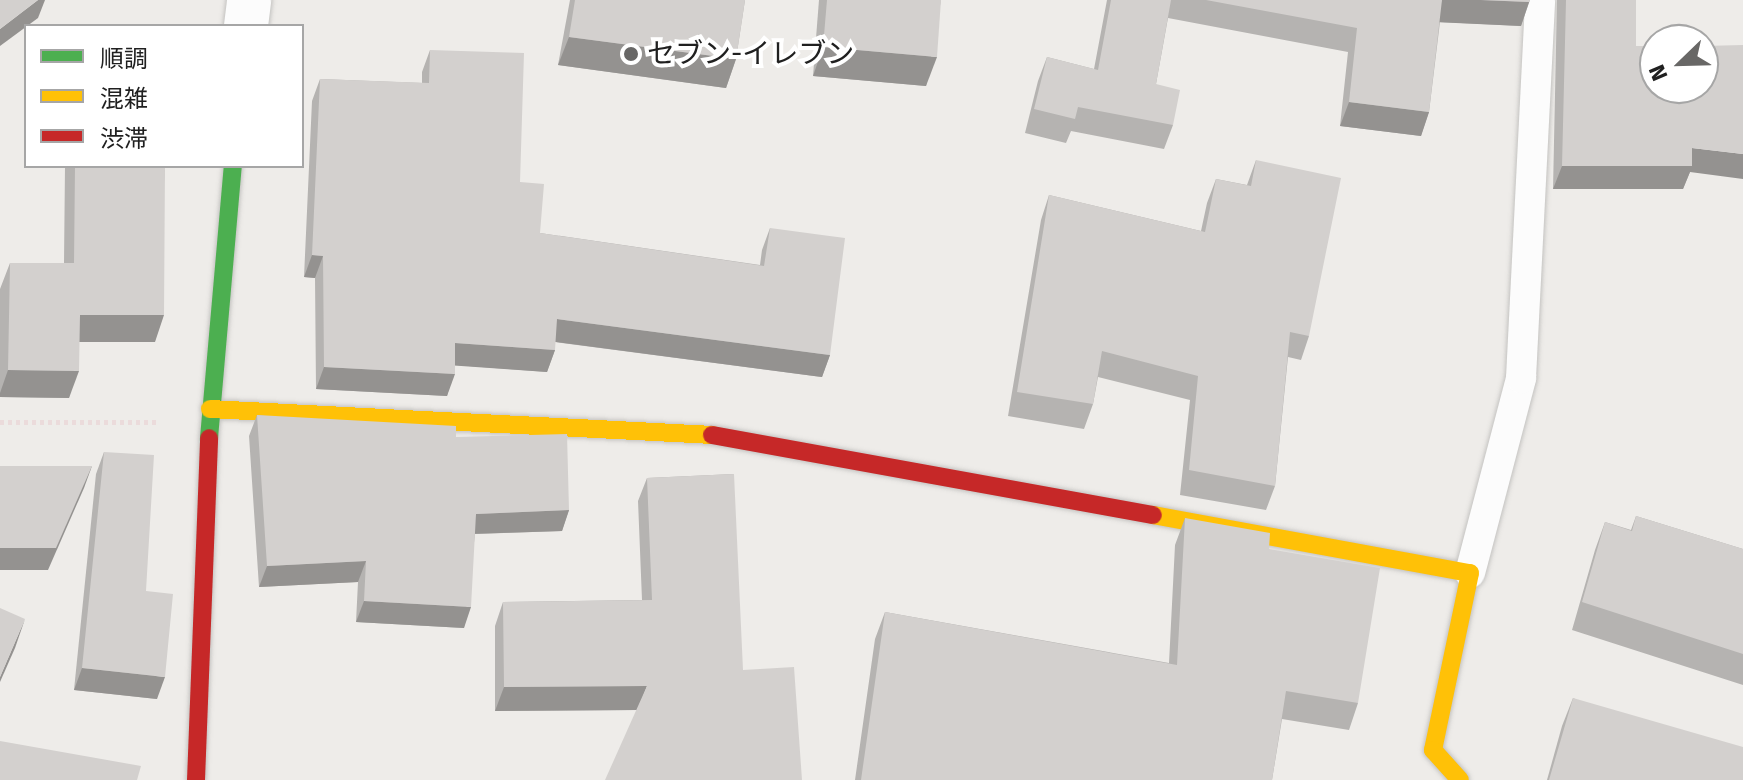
<!DOCTYPE html>
<html>
<head>
<meta charset="utf-8">
<style>
	body { margin:0 }
	#map { position:relative; width:1743px; height:780px; overflow:hidden; background:#eeece9; font-family:"Fira Sans","Noto Sans JP",sans-serif }
	div>[style] { position:absolute }
	.path>* { height:5px; margin-top:-2.5px; transform-origin:0; background:repeating-linear-gradient(90deg,#ebdbdb 0 4px,transparent 0 8px) }
	.roads { filter:drop-shadow(0 0 2px #c4c3c1) drop-shadow(0 0 2px #c4c3c1) }
	.lane>* { height:30px; margin:-15px; padding:0 15px; transform-origin:15px; border-radius:15px; background:#fcfcfc }
	.street>* { height:44px; margin:-22px; padding:0 22px; transform-origin:22px; border-radius:22px; background:#fcfcfc }
	.fast>* { height:18px; margin:-9px; padding:0 9px; transform-origin:9px; border-radius:9px; background:#4caf50 }
	.slow>* { height:18px; margin:-9px; padding:0 9px; transform-origin:9px; border-radius:9px; background:#ffc107 }
	.jam>* { height:18px; margin:-9px; padding:0 9px; transform-origin:9px; border-radius:9px; background:#c62828 }
	.wall>* { inset:0; background:#b5b3b1 }
	.shaded-wall>* { inset:0; background:#949290 }
	.building>* { inset:0; background:#d3d0ce }
	.dots>* { width:22px; height:22px; translate:-50% -50%; box-sizing:border-box; border:4px solid #fff; border-radius:50% }
	span { translate:-50% -50%; white-space:nowrap; text-align:center; line-height:1.15; -webkit-text-stroke:8px #fff; paint-order:stroke }
	.poi-label { font-size:28px; color:#202020 }
	.left { translate:0 -50%; text-align:left }
	.legend { position:absolute; left:24px; top:24px; width:280px; height:144px; box-sizing:border-box; background:#fff; border:2px solid #a6a6a6; margin:0; padding:10px 14px; list-style:none; font-size:24px; color:#202020 }
	.legend li { display:flex; align-items:center; gap:16px; height:40px }
	.legend b { width:40px; border:2px solid #a6a6a6 }
	.north { position:absolute; left:1639px; top:24px; width:80px; height:80px; box-sizing:border-box; background:#fff; border:2px solid #a6a6a6; border-radius:50%; rotate:247deg; font-size:22px; font-weight:700; line-height:32px; text-align:center; color:#202020 }
	.north::after { content:''; display:block; margin:auto; width:28px; height:36px; background:#686766; clip-path:polygon(50% 0,100% 100%,50% 72%,0 100%) }
</style>
</head>
<body>
<div id="map">
	<div class="path">
		<i style="left:0;top:422px;width:159px"></i>
	</div>
	<div class="roads">
		<div class="lane">
			<i style="left:1470px;top:573px;width:202px;rotate:-75.3deg"></i>
			<i style="left:1521px;top:378px;width:378px;rotate:-87.1deg"></i>
		</div>
		<div class="street">
			<i style="left:246px;top:26px;width:26px;rotate:-83deg"></i>
		</div>
		<div class="fast">
			<i style="left:209px;top:438px;width:273px;rotate:-85deg"></i>
		</div>
		<div class="slow">
			<i style="left:210px;top:409px;width:503px;rotate:2.96deg"></i>
			<i style="left:1153px;top:515px;width:322px;rotate:10.4deg"></i>
			<i style="left:1470px;top:573px;width:181px;rotate:101.8deg"></i>
			<i style="left:1433px;top:750px;width:40px;rotate:48deg"></i>
		</div>
		<div class="jam">
			<i style="left:712px;top:435px;width:448px;rotate:10.3deg"></i>
			<i style="left:196px;top:780px;width:342px;rotate:-87.8deg"></i>
		</div>
	</div>
	<div class="wall">
		<i style="clip-path:polygon(570px 0,745px 0,736px 59px,726px 88px,558px 65px)"></i>
		<i style="clip-path:polygon(819px 0,941px 0,926px 86px,813px 76px)"></i>
		<i style="clip-path:polygon(1107px 0,1530px 0,1521px 26px,1440px 22px,1429px 112px,1421px 136px,1340px 126px,1348px 52px,1168px 18px,1156px 84px,1173px 125px,1164px 149px,1071px 131px,1066px 143px,1025px 133px,1038px 81px,1047px 57px,1094px 69px)"></i>
		<i style="clip-path:polygon(1557px 0,1636px 0,1636px 46px,1690px 172px,1683px 189px,1553px 189px)"></i>
		<i style="clip-path:polygon(430px 50px,520px 182px,540px 233px,760px 265px,762px 250px,770px 228px,830px 355px,822px 377px,555px 342px,555px 350px,547px 372px,455px 365px,447px 396px,316px 389px,315px 278px,304px 277px,312px 101px,320px 79px,422px 83px,422px 72px)"></i>
		<i style="clip-path:polygon(1256px 160px,1309px 336px,1301px 360px,1288px 357px,1275px 486px,1266px 510px,1180px 495px,1190px 400px,1098px 377px,1093px 404px,1084px 429px,1008px 416px,1041px 220px,1049px 195px,1201px 231px,1207px 203px,1216px 179px,1247px 185px)"></i>
		<i style="clip-path:polygon(65px 166px,165px 166px,155px 342px,79px 342px,69px 398px,0 397px,0 289px,10px 263px,64px 263px)"></i>
		<i style="clip-path:polygon(257px 415px,456px 437px,569px 510px,562px 531px,475px 534px,464px 628px,356px 622px,358px 582px,259px 587px,249px 436px)"></i>
		<i style="clip-path:polygon(104px 452px,146px 591px,157px 699px,74px 690px,96px 474px)"></i>
		<i style="clip-path:polygon(734px 474px,636px 710px,495px 711px,495px 626px,503px 602px,642px 600px,638px 501px,647px 478px)"></i>
		<i style="clip-path:polygon(1636px 516px,1743px 549px,1743px 685px,1572px 630px,1595px 550px,1605px 522px,1631px 530px)"></i>
		<i style="clip-path:polygon(1185px 518px,1269px 549px,1358px 703px,1349px 730px,1282px 719px,1272px 780px,855px 780px,875px 639px,885px 612px,1169px 663px,1175px 545px)"></i>
		<i style="clip-path:polygon(1573px 698px,1743px 780px,1547px 780px,1562px 726px)"></i>
	</div>
	<div class="shaded-wall">
		<i style="clip-path:polygon(38px 0,45px 0,38px 18px,0 46px,0 29px)"></i>
		<i style="clip-path:polygon(1442px 0,1481px 0,1529px 2px,1521px 26px,1434px 22px)"></i>
		<i style="clip-path:polygon(569px 37px,736px 59px,726px 88px,558px 65px)"></i>
		<i style="clip-path:polygon(823px 47px,937px 57px,926px 86px,813px 76px)"></i>
		<i style="clip-path:polygon(1349px 102px,1429px 112px,1421px 136px,1340px 126px)"></i>
		<i style="clip-path:polygon(1692px 148px,1743px 154px,1743px 179px,1690px 172px,1683px 189px,1553px 189px,1562px 166px)"></i>
		<i style="clip-path:polygon(312px 255px,323px 256px,315px 278px,304px 277px)"></i>
		<i style="clip-path:polygon(80px 315px,164px 315px,155px 342px,70px 342px)"></i>
		<i style="clip-path:polygon(557px 319px,830px 355px,822px 377px,549px 341px)"></i>
		<i style="clip-path:polygon(455px 343px,555px 350px,547px 372px,447px 365px)"></i>
		<i style="clip-path:polygon(324px 367px,455px 374px,447px 396px,316px 389px)"></i>
		<i style="clip-path:polygon(8px 370px,79px 371px,69px 398px,0 397px,0 393px)"></i>
		<i style="clip-path:polygon(92px 466px,84px 488px,48px 570px,0 570px,0 548px)"></i>
		<i style="clip-path:polygon(569px 510px,562px 531px,469px 534px,476px 514px)"></i>
		<i style="clip-path:polygon(366px 561px,358px 582px,259px 587px,267px 566px)"></i>
		<i style="clip-path:polygon(364px 601px,471px 607px,464px 628px,356px 622px)"></i>
		<i style="clip-path:polygon(25px 619px,15px 648px,0 682px,0 677px)"></i>
		<i style="clip-path:polygon(82px 668px,165px 677px,157px 699px,74px 690px)"></i>
		<i style="clip-path:polygon(647px 686px,638px 710px,495px 711px,504px 687px)"></i>
	</div>
	<div class="building">
		<i style="clip-path:polygon(0 0,38px 0,0 29px)"></i>
		<i style="clip-path:polygon(575px 0,745px 0,736px 59px,569px 37px)"></i>
		<i style="clip-path:polygon(827px 0,941px 0,937px 57px,823px 47px)"></i>
		<i style="clip-path:polygon(1111px 0,1171px 0,1156px 84px,1180px 90px,1173px 125px,1078px 107px,1075px 119px,1034px 109px,1047px 57px,1098px 70px)"></i>
		<i style="clip-path:polygon(1206px 0,1442px 0,1429px 112px,1349px 102px,1357px 28px)"></i>
		<i style="clip-path:polygon(1481px 0,1530px 0,1529px 2px)"></i>
		<i style="clip-path:polygon(1566px 0,1636px 0,1636px 46px,1655px 46px,1655px 88px,1703px 88px,1703px 46px,1743px 45px,1743px 154px,1692px 148px,1692px 166px,1562px 166px)"></i>
		<i style="clip-path:polygon(430px 50px,524px 53px,520px 182px,544px 184px,540px 233px,764px 266px,770px 228px,845px 238px,830px 355px,557px 319px,555px 350px,455px 343px,455px 374px,324px 367px,323px 256px,312px 255px,320px 79px,429px 83px)"></i>
		<i style="clip-path:polygon(1256px 160px,1341px 178px,1309px 336px,1290px 332px,1275px 486px,1189px 470px,1198px 376px,1102px 351px,1093px 404px,1017px 392px,1049px 195px,1205px 232px,1216px 179px,1251px 186px)"></i>
		<i style="clip-path:polygon(75px 166px,165px 166px,164px 315px,80px 315px,79px 371px,8px 370px,10px 263px,74px 263px)"></i>
		<i style="clip-path:polygon(257px 415px,456px 426px,456px 437px,567px 434px,569px 510px,476px 514px,471px 607px,364px 601px,366px 561px,267px 566px)"></i>
		<i style="clip-path:polygon(104px 452px,154px 455px,146px 591px,173px 594px,165px 677px,82px 668px)"></i>
		<i style="clip-path:polygon(0 466px,92px 466px,56px 548px,0 548px)"></i>
		<i style="clip-path:polygon(734px 474px,743px 670px,794px 667px,802px 780px,605px 780px,647px 686px,504px 687px,503px 602px,652px 600px,647px 478px)"></i>
		<i style="clip-path:polygon(1636px 516px,1743px 549px,1743px 654px,1582px 602px,1605px 522px,1632px 531px)"></i>
		<i style="clip-path:polygon(1185px 518px,1270px 533px,1269px 549px,1380px 568px,1358px 703px,1286px 691px,1272px 780px,861px 780px,885px 612px,1177px 665px)"></i>
		<i style="clip-path:polygon(0 608px,25px 619px,0 677px)"></i>
		<i style="clip-path:polygon(1573px 698px,1743px 747px,1743px 780px,1549px 780px)"></i>
		<i style="clip-path:polygon(0 741px,141px 766px,137px 780px,0 780px)"></i>
	</div>
	<div class="dots">
		<i style="left:631px;top:54px;background:#686766"></i>
	</div>
	<div class="poi-label">
		<span class="left" style="left:647px;top:54px">セブン-イレブン</span>
	</div>
	<ul class="legend">
	<li><b style="height:10px;background:#4caf50"></b>順調</li>
	<li><b style="height:10px;background:#ffc107"></b>混雑</li>
	<li><b style="height:10px;background:#c62828"></b>渋滞</li>
	</ul>
	<div class="north">N</div>
</div>
</body>
</html>
